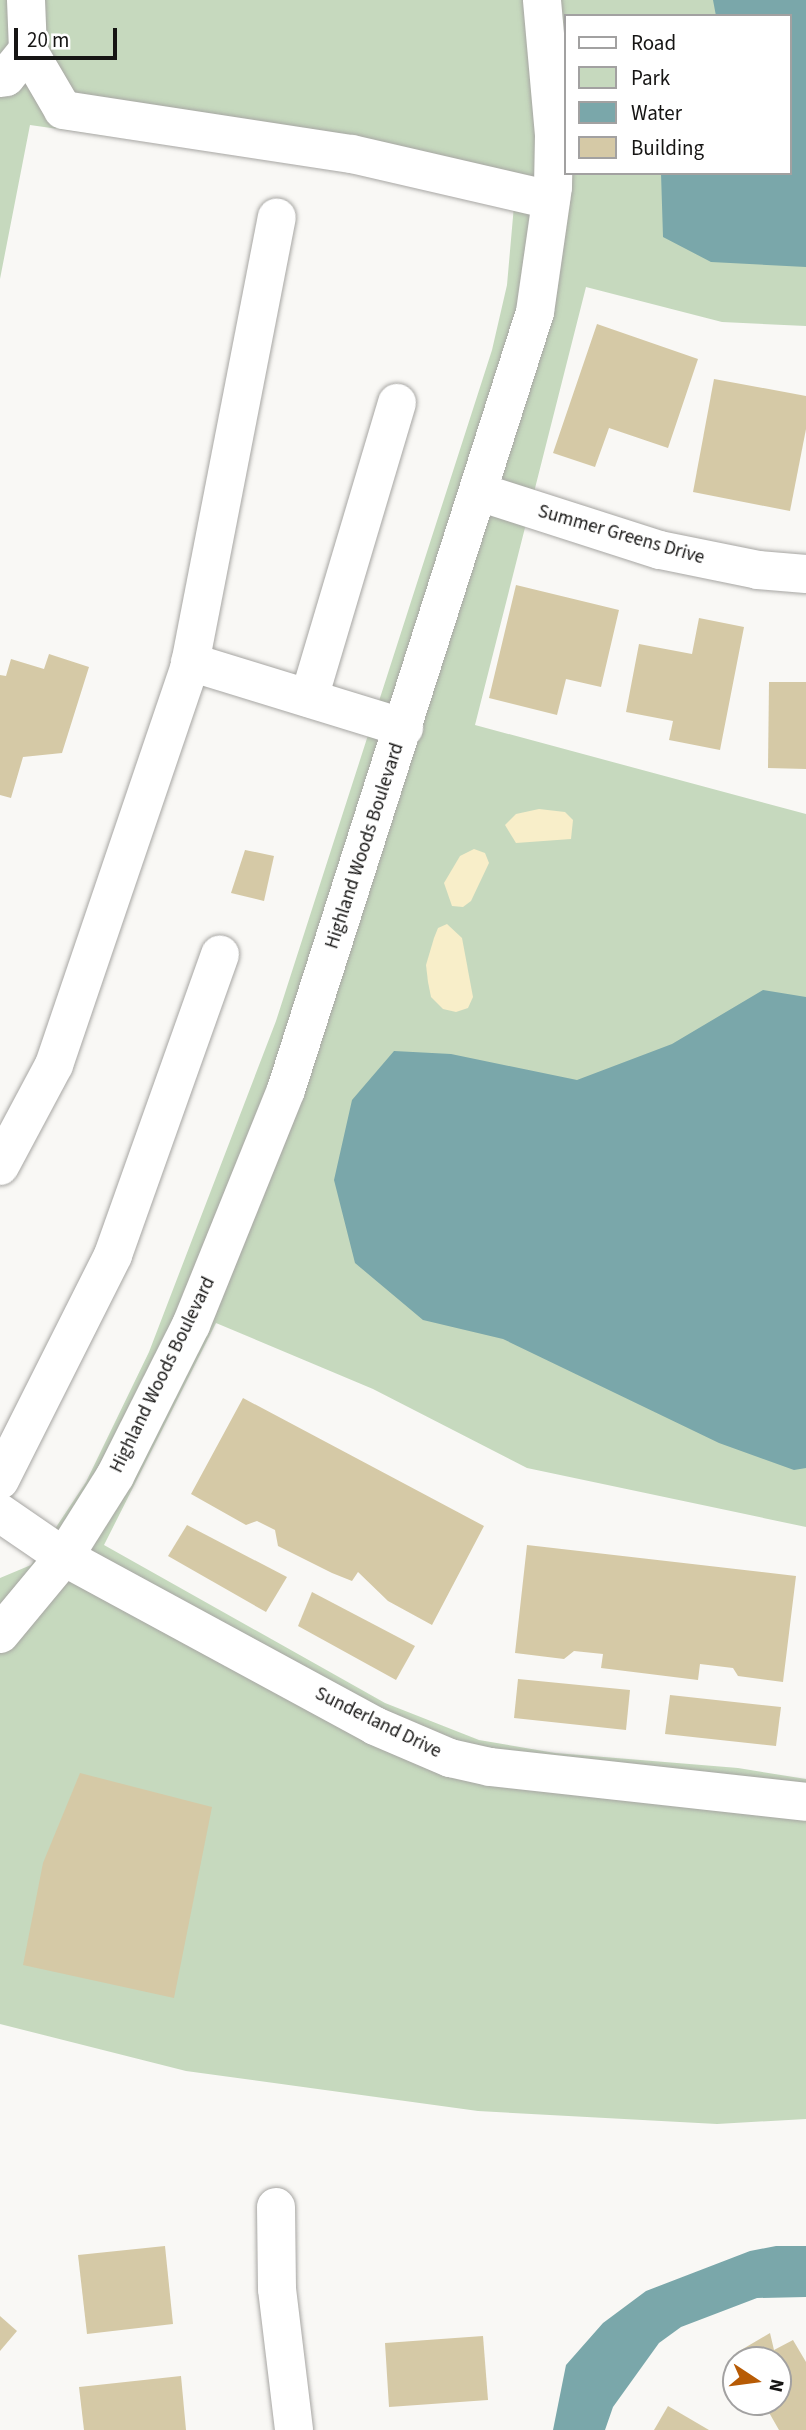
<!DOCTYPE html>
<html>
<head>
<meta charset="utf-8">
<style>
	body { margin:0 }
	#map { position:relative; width:806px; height:2430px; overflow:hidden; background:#f9f8f5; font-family:"Source Sans 3",sans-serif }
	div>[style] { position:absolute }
	.green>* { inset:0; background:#c6d9be }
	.sand>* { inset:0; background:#f8eec9 }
	.water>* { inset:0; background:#7aa7aa }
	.building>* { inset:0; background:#d5c9a6 }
	.roads { filter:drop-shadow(0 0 2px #a7a6a3) drop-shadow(0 0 2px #a7a6a3) }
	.minor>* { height:38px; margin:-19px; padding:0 19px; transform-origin:19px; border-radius:19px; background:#fff }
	span { translate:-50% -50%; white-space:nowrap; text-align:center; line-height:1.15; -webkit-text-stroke:5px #fff; paint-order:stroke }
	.street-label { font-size:19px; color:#161514 }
	.legend { position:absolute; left:564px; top:14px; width:228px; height:161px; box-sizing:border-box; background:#fff; border:2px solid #a2a1a1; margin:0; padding:9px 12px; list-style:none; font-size:21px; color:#161514 }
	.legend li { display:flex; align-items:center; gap:14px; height:35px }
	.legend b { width:35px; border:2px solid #a2a1a1 }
	.north { position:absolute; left:722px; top:2346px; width:70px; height:70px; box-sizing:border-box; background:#fff; border:2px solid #a2a1a1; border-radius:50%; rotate:103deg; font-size:19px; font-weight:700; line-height:28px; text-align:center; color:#161514 }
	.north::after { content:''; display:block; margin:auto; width:24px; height:32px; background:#b75b05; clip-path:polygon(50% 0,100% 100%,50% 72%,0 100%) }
	.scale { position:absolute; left:14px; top:28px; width:103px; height:32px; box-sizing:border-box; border:4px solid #161514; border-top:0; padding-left:9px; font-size:21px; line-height:24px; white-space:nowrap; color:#161514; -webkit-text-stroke:5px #fff; paint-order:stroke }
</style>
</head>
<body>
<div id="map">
	<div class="green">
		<i style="clip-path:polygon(evenodd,0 0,806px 0,806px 326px,722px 322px,586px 287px,475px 725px,806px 814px,806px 1527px,527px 1468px,373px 1389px,216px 1323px,104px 1545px,385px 1703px,479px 1740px,555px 1753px,738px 1768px,806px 1779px,806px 2119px,717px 2124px,478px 2111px,186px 2071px,0 2024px,0 1578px,31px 1565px,86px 1482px,149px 1352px,276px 1021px,492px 350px,507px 285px,515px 194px,30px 125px,0 279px,0 0,566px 16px,790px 16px,790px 173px,566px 173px,566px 16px)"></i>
	</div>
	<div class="sand">
		<i style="clip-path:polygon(539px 809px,565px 812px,573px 820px,571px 839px,516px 843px,505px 825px,516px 814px)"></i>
		<i style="clip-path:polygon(474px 849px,485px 853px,489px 863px,471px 901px,463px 907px,452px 906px,444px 883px,460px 856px)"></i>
		<i style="clip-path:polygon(447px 924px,462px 938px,473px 997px,468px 1008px,456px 1012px,443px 1009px,431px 997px,428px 982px,426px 965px,434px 938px,438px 928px)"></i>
	</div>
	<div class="water">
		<i style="clip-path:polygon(713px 0,806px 0,806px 267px,711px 262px,663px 237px,661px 173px,790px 173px,790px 16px,716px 16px)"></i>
		<i style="clip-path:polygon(763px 990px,806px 997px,806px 1468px,794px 1470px,719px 1443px,503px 1339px,423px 1320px,355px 1263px,334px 1180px,352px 1100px,394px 1051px,451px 1054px,577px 1080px,672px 1044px)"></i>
		<i style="clip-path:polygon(776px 2246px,806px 2246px,806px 2297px,757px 2298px,681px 2327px,659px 2343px,613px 2407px,605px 2430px,553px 2430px,566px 2365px,603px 2323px,646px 2291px,750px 2251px)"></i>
	</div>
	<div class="building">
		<i style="clip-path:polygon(597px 324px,698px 359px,668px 448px,609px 428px,595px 467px,553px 453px)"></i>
		<i style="clip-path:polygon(714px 379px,806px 396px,806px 429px,790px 511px,693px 492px)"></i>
		<i style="clip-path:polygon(516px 585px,619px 610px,601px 687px,566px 679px,557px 715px,489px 698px)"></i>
		<i style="clip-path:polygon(699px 618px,744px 627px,720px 750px,669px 740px,673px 721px,626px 712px,639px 644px,692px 654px)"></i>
		<i style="clip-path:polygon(49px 654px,89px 667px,62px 753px,23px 757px,11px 798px,0 795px,0 675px,6px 676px,11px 659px,44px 669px)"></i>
		<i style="clip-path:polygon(769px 682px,806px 682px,806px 769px,768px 768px)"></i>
		<i style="clip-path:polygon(245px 850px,274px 856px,264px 901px,231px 893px)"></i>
		<i style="clip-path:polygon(243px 1398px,484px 1526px,432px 1625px,388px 1601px,358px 1572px,352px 1581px,332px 1573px,278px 1546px,275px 1530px,257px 1521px,246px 1525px,191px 1494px)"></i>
		<i style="clip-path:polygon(187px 1525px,287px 1577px,266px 1612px,168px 1556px)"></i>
		<i style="clip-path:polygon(527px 1545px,796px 1576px,783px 1682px,738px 1676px,733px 1668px,700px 1664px,698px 1680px,601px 1668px,603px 1654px,574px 1651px,564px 1659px,515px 1653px)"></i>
		<i style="clip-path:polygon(312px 1592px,415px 1646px,396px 1680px,298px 1626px)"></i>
		<i style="clip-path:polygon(518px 1679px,630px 1690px,626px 1730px,514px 1718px)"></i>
		<i style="clip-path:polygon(670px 1695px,781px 1707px,776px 1746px,665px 1734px)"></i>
		<i style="clip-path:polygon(80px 1773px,212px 1807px,174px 1998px,23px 1965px,43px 1863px)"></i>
		<i style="clip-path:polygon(165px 2246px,173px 2324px,87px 2334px,78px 2255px)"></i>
		<i style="clip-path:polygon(0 2316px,17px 2331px,0 2351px)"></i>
		<i style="clip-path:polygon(770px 2333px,774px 2350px,793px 2340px,806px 2362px,806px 2430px,779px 2430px,763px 2402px,778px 2402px,778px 2360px,740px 2360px,736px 2353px)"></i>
		<i style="clip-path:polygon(483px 2336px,488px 2400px,389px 2407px,385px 2343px)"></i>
		<i style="clip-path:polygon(181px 2376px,186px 2430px,84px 2430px,79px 2387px)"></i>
		<i style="clip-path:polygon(668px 2406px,709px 2430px,654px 2430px)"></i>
	</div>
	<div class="roads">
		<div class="minor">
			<i style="left:26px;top:0;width:50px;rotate:87.7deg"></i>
			<i style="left:28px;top:50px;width:69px;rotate:59.7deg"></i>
			<i style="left:63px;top:110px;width:292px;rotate:8.7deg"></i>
			<i style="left:352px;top:154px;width:204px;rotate:13deg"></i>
			<i style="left:0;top:78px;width:6px;rotate:-9deg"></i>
			<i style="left:6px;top:77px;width:35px;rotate:-51deg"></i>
			<i style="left:479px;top:492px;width:190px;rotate:17.8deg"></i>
			<i style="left:660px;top:550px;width:100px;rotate:11.5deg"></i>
			<i style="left:758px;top:570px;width:48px;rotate:4.8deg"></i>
			<i style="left:190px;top:662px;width:224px;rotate:17.1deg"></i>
			<i style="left:309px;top:698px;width:308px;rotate:-73.4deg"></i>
			<i style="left:0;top:1166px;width:115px;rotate:-61.9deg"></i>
			<i style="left:54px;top:1065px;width:418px;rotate:-71.2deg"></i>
			<i style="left:189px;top:669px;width:460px;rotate:-79deg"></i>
			<i style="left:0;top:1480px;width:252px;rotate:-63.3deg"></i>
			<i style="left:113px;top:1255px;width:319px;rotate:-70.4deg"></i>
			<i style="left:0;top:1513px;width:78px;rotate:34.5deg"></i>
			<i style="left:64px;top:1557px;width:354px;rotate:28.5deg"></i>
			<i style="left:375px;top:1726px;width:82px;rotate:23.1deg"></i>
			<i style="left:450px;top:1758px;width:41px;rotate:12.7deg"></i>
			<i style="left:490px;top:1767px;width:318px;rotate:6.3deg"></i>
			<i style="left:0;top:1634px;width:100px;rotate:-50.3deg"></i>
			<i style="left:64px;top:1557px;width:96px;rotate:-57.8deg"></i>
			<i style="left:115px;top:1476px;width:169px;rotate:-63.3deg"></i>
			<i style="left:191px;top:1325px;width:253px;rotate:-68deg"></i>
			<i style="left:286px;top:1090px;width:817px;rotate:-72.25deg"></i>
			<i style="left:535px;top:312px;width:126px;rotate:-81.8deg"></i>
			<i style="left:553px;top:187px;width:52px;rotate:-88.9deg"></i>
			<i style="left:554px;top:135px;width:136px;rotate:-95.1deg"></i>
			<i style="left:276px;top:2207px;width:82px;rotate:89.3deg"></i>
			<i style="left:277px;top:2289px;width:142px;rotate:83.1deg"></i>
		</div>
	</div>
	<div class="street-label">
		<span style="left:621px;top:535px;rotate:16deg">Summer Greens Drive</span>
		<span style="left:365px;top:846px;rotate:-72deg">Highland Woods Boulevard</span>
		<span style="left:163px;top:1375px;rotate:-64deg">Highland Woods Boulevard</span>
		<span style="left:378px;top:1723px;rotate:26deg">Sunderland Drive</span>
	</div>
	<ul class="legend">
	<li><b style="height:9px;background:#fff"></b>Road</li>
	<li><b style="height:19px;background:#c6d9be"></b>Park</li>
	<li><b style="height:19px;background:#7aa7aa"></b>Water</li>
	<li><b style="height:19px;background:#d5c9a6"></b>Building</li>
	</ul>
	<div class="north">N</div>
	<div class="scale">20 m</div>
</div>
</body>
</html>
